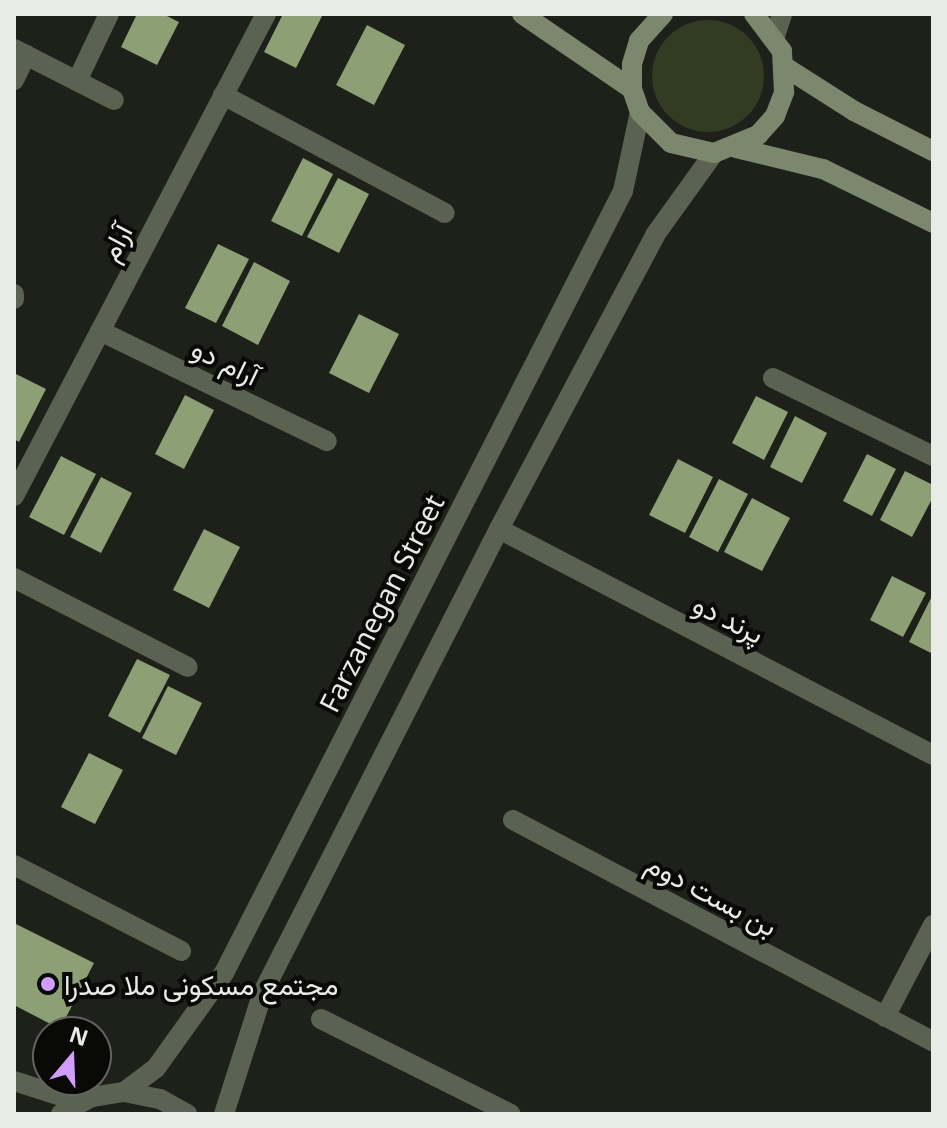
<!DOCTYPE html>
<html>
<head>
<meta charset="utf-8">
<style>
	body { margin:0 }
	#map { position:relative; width:947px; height:1128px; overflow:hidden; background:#1e211a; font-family:"Noto Sans",Vazirmatn,sans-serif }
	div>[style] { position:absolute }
	.green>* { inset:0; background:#313c22 }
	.round { border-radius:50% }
	.building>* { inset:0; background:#8c9f75 }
	.minor>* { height:20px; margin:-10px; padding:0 10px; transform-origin:10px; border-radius:10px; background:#5a6251 }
	.tertiary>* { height:20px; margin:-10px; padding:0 10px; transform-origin:10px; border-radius:10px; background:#5a6251 }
	.secondary>* { height:20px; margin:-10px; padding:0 10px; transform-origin:10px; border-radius:10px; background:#7b886d }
	.dots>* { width:22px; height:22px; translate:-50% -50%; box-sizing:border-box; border:4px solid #090a07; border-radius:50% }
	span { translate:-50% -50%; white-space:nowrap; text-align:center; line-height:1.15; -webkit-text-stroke:8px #090a07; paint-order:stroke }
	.street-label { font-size:28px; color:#e9ebe6 }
	.poi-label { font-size:28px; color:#e9ebe6 }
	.left { translate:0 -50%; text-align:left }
	.frame { position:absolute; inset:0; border:16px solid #e9ebe6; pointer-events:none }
	.north { position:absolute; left:32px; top:1016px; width:80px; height:80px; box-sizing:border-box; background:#090a07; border:2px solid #636460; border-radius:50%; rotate:19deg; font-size:22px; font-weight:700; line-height:32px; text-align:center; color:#e9ebe6 }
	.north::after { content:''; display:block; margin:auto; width:28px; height:36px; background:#d19dfe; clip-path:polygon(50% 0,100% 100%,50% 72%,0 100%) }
</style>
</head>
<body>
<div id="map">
	<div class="green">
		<i class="round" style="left:652px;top:20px;width:112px;height:112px"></i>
	</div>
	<div class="building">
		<i style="clip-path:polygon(137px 14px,163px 14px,179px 22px,157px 65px,121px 47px)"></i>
		<i style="clip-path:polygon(283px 14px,323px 14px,296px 68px,264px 52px)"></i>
		<i style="clip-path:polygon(367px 25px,405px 45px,374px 105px,336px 85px)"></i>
		<i style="clip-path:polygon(303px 158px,333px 174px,302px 236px,271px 221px)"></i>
		<i style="clip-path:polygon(338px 178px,369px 194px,339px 253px,307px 237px)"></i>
		<i style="clip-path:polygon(218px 244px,249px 259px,216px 323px,185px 308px)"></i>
		<i style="clip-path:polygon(254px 262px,290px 281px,258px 345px,222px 326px)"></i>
		<i style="clip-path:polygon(359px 314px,399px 334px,369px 393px,329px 373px)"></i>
		<i style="clip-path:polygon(14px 373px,46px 389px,19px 442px,14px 439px)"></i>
		<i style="clip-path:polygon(185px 395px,214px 410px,184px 469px,155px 454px)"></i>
		<i style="clip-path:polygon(756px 396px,788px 412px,764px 460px,732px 443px)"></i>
		<i style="clip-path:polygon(795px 416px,827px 433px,802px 483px,770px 467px)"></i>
		<i style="clip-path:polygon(867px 454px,896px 469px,872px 516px,843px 501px)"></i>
		<i style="clip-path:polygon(61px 456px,96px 474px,64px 535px,29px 517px)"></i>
		<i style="clip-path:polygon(678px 459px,713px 477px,685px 533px,649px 515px)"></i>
		<i style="clip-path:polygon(905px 471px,933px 485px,933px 497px,912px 537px,880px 520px)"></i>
		<i style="clip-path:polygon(101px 477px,132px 493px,101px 553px,70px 537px)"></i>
		<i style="clip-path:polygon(719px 479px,748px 494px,718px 552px,689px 537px)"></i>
		<i style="clip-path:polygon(752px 498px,790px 518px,762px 571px,724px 552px)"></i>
		<i style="clip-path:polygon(204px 529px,240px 547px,209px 608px,173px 590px)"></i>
		<i style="clip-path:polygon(892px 576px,926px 593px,903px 637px,870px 620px)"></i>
		<i style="clip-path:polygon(933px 594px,933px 654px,909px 642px)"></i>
		<i style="clip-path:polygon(137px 659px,170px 675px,140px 733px,108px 716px)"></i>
		<i style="clip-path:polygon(168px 686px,202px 703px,176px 755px,142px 738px)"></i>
		<i style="clip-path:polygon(89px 753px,123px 770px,95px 824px,61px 807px)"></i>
		<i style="clip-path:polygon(14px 923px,94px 963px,60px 1029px,14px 1005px)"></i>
	</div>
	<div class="minor">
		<i style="left:14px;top:49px;width:112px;rotate:27deg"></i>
		<i style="left:14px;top:80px;width:28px;rotate:-64deg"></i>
		<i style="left:77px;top:81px;width:74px;rotate:-64.5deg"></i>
		<i style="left:223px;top:95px;width:251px;rotate:28deg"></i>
		<i style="left:14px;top:294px;width:5px;rotate:90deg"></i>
		<i style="left:100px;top:331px;width:252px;rotate:25.9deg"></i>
		<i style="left:773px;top:378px;width:178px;rotate:26deg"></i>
		<i style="left:14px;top:496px;width:544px;rotate:-62.4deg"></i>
		<i style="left:499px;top:529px;width:489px;rotate:27.5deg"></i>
		<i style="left:14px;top:578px;width:195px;rotate:27.1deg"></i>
		<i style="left:513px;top:820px;width:475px;rotate:27.8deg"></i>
		<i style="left:14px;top:865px;width:188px;rotate:27.2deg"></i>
		<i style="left:885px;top:1017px;width:104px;rotate:-62.4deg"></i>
		<i style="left:321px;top:1019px;width:212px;rotate:26.6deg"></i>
	</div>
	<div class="tertiary">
		<i style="left:775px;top:36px;width:23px;rotate:-72deg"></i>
		<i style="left:14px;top:1081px;width:46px;rotate:17.7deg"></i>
		<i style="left:58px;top:1095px;width:34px;rotate:3deg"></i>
		<i style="left:124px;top:1092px;width:40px;rotate:-37deg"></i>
		<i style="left:156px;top:1068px;width:117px;rotate:-54.4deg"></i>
		<i style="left:224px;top:973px;width:878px;rotate:-62.97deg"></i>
		<i style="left:623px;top:191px;width:81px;rotate:-77.9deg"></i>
		<i style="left:61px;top:1114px;width:35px;rotate:-29deg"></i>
		<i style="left:92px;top:1097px;width:32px;rotate:-9deg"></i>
		<i style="left:124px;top:1092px;width:37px;rotate:11deg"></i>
		<i style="left:160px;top:1099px;width:31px;rotate:29deg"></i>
		<i style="left:224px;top:1114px;width:128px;rotate:-72.3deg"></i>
		<i style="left:263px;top:992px;width:520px;rotate:-62.99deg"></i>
		<i style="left:499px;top:529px;width:333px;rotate:-62deg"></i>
		<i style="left:655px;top:235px;width:101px;rotate:-54.3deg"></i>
	</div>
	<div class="secondary">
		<i style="left:522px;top:14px;width:133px;rotate:34.3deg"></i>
		<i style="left:663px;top:14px;width:36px;rotate:132deg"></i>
		<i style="left:639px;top:41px;width:24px;rotate:107deg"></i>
		<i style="left:632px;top:64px;width:25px;rotate:90deg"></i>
		<i style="left:632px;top:89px;width:24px;rotate:71deg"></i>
		<i style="left:640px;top:112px;width:44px;rotate:45deg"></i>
		<i style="left:671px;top:143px;width:44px;rotate:13.1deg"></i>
		<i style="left:714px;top:153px;width:48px;rotate:-22.2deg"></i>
		<i style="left:758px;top:135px;width:25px;rotate:-48deg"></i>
		<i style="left:775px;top:116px;width:26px;rotate:-69deg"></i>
		<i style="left:784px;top:92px;width:41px;rotate:-92.8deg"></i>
		<i style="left:782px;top:51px;width:46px;rotate:-127.1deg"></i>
		<i style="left:785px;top:67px;width:82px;rotate:32.5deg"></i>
		<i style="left:854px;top:111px;width:89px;rotate:26.9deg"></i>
		<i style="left:736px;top:148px;width:89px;rotate:13.6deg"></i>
		<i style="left:823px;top:169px;width:123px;rotate:26.1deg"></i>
	</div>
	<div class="dots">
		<i style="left:48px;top:984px;background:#d19dfe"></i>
	</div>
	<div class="street-label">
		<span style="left:115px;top:242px;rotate:-62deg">آرام</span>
		<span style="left:226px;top:361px;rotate:26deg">آرام دو</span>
		<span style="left:381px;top:603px;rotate:-63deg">Farzanegan Street</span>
		<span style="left:729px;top:618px;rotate:27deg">پرند دو</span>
		<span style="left:712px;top:894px;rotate:28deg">بن بست دوم</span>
	</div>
	<div class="poi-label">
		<span class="left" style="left:64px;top:984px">مجتمع مسکونی ملا صدرا</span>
	</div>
	<div class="frame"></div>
	<div class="north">N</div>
</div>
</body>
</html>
